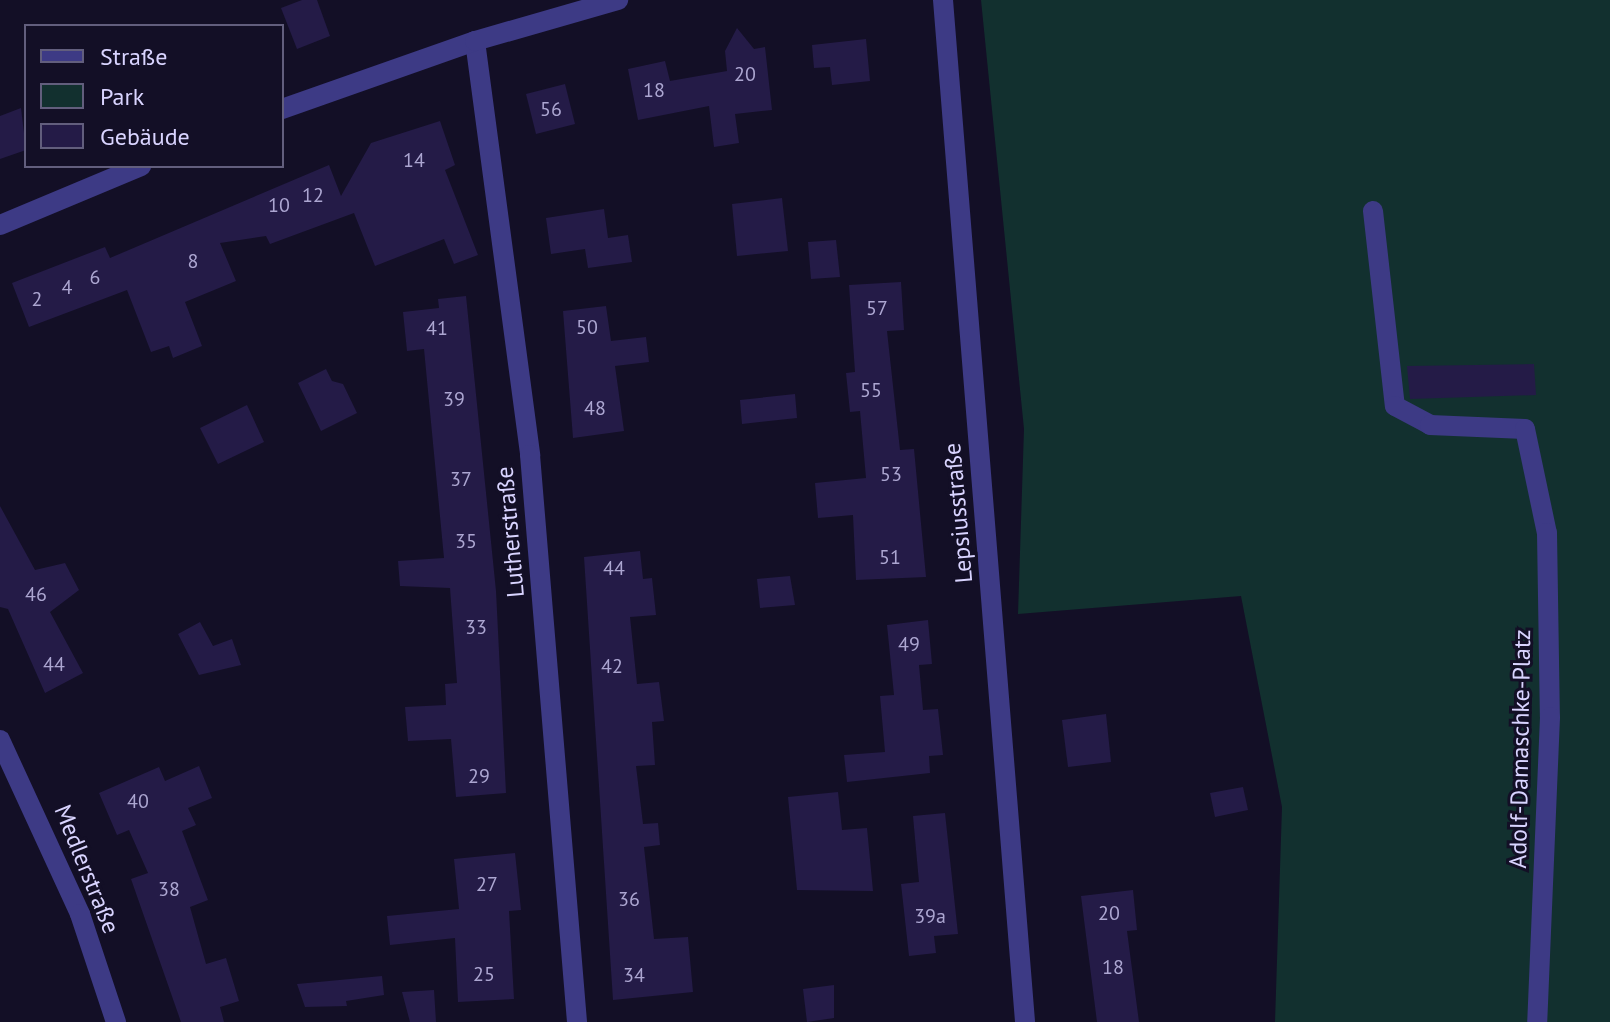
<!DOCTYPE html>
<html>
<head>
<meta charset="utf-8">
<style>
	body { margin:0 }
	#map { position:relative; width:1610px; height:1022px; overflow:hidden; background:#130f26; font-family:"PT Sans",sans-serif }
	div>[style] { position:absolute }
	.green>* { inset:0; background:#12302f }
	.building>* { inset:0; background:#241b47 }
	.minor>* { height:20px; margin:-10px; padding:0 10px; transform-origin:10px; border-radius:10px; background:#3d3a85 }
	span { translate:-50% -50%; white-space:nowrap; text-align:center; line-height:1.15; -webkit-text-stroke:6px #130f26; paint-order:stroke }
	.number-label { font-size:20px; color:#aca6d1 }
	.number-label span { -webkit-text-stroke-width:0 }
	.street-label { font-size:24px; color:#d9d4ff }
	.legend { position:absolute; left:24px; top:24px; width:260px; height:144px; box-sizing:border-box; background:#130f26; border:2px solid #625e7d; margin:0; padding:10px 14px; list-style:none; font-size:24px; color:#d9d4ff }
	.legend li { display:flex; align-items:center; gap:16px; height:40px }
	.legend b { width:40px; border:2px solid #625e7d }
</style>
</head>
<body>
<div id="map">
	<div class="green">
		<i style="clip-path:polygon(981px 0,1610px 0,1610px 1022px,1275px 1022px,1282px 807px,1241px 596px,1018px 614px,1024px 429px)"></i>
	</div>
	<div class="building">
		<i style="clip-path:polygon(302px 0,317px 0,330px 36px,297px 49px,281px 8px)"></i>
		<i style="clip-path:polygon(737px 28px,754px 49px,765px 47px,772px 110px,735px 114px,739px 143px,714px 147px,709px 106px,638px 120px,628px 69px,665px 61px,670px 81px,727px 71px,725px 51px)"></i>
		<i style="clip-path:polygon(866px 39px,870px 81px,832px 85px,830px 67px,814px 68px,812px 45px)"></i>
		<i style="clip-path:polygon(565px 84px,575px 124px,536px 134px,526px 94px)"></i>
		<i style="clip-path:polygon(21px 108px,26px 150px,0 159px,0 116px)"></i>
		<i style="clip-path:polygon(440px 121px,455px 165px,445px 170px,478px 255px,454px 264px,444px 239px,375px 266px,354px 213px,270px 244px,266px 236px,220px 243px,236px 281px,185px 302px,202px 346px,173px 358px,169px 346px,151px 352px,127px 290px,29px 327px,12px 283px,105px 247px,110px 258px,329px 165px,341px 196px,371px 143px)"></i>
		<i style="clip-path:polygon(782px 198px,788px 251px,737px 256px,732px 204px)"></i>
		<i style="clip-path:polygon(604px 209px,608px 238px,628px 235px,632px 262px,588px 268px,585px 249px,551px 254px,546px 218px)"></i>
		<i style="clip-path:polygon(836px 240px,840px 277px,811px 279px,808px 242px)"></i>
		<i style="clip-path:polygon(901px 282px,904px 330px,887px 331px,900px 450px,914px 449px,926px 577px,856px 580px,853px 515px,818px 518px,815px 483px,866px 478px,860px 411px,850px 412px,846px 373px,855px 372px,849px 285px)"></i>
		<i style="clip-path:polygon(466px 296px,496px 591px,506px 793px,456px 797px,451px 739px,408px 741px,405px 707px,446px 705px,445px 684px,457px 683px,450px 588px,400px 586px,398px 561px,444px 558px,424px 349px,407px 351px,403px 312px,439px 308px,438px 299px)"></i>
		<i style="clip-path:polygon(606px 306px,611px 341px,646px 337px,649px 362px,615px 366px,624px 431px,573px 438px,563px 311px)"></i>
		<i style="clip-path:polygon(1534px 364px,1536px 395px,1410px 399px,1407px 366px)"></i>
		<i style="clip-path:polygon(326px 369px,332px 381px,343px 384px,357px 413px,321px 431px,298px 383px)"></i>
		<i style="clip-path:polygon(795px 394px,797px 418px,742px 424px,740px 400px)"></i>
		<i style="clip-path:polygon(247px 405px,264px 442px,218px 464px,200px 428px)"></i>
		<i style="clip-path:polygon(0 506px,35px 570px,65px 563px,79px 590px,50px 612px,83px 673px,45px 693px,8px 609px,0 607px)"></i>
		<i style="clip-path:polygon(640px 551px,643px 579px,652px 578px,656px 615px,630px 617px,637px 684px,659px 682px,664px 721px,652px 722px,655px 765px,636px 766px,643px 824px,658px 823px,660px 845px,644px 847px,654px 939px,688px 937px,693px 992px,613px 1000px,584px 557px)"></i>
		<i style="clip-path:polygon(790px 576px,795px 605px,760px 608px,757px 579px)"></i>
		<i style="clip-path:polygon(928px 620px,932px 664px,919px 665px,923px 710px,938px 709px,943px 755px,929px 756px,930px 773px,847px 782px,844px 755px,885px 752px,880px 696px,894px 695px,887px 625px)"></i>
		<i style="clip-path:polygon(200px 622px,213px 646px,232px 639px,241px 665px,199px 675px,178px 634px)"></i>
		<i style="clip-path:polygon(1106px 714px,1111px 762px,1068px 767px,1062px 720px)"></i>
		<i style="clip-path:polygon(199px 766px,212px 798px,188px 808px,196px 825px,182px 831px,208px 900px,190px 907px,206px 964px,226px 958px,239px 1001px,220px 1007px,224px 1022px,181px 1022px,131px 879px,148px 873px,129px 830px,117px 835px,99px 793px,159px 767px,165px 781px)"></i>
		<i style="clip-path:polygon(1243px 787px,1248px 810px,1215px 817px,1210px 793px)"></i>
		<i style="clip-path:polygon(838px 792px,842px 830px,867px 828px,873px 891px,797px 890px,788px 797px)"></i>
		<i style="clip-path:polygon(945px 813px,958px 934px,934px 936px,936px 953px,909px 956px,901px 884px,919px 882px,913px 816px)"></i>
		<i style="clip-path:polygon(515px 853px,521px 910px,509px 911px,514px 999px,458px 1002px,455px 938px,390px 945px,387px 916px,459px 909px,454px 859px)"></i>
		<i style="clip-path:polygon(1133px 890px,1137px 930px,1127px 931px,1139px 1022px,1097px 1022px,1081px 896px)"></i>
		<i style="clip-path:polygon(382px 976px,384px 995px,346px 1001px,347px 1006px,305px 1007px,297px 984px)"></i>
		<i style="clip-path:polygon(834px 985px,834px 1018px,807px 1022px,803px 989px)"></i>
		<i style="clip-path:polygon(434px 990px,436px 1022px,410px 1022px,402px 992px)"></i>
	</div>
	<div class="minor">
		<i style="left:943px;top:0;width:1025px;rotate:85.41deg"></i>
		<i style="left:475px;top:41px;width:418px;rotate:82.4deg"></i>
		<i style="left:530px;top:455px;width:569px;rotate:85.26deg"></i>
		<i style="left:282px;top:109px;width:205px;rotate:-19.4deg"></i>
		<i style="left:475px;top:41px;width:149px;rotate:-16deg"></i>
		<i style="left:1373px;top:211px;width:196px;rotate:83.6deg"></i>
		<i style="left:1395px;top:406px;width:40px;rotate:28deg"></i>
		<i style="left:1430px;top:425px;width:95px;rotate:2.4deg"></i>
		<i style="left:1525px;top:429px;width:106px;rotate:78.1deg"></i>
		<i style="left:1547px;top:533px;width:184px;rotate:89.1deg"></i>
		<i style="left:1550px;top:717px;width:305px;rotate:92.4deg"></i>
		<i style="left:0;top:225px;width:153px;rotate:-22.7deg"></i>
		<i style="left:0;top:740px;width:192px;rotate:65.3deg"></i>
		<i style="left:80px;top:914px;width:114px;rotate:71.6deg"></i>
	</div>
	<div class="number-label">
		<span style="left:745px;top:74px">20</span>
		<span style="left:654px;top:90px">18</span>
		<span style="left:551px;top:109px">56</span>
		<span style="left:414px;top:160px">14</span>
		<span style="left:313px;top:195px">12</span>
		<span style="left:279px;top:205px">10</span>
		<span style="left:193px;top:261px">8</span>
		<span style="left:95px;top:277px">6</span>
		<span style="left:67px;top:287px">4</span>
		<span style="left:37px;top:299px">2</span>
		<span style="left:877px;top:308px">57</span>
		<span style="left:587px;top:327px">50</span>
		<span style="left:437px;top:328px">41</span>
		<span style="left:871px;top:390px">55</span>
		<span style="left:454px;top:399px">39</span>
		<span style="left:595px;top:408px">48</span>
		<span style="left:891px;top:474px">53</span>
		<span style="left:461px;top:479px">37</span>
		<span style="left:466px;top:541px">35</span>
		<span style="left:890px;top:557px">51</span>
		<span style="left:614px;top:568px">44</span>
		<span style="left:36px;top:594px">46</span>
		<span style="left:476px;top:627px">33</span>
		<span style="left:909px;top:644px">49</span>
		<span style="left:54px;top:664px">44</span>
		<span style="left:612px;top:666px">42</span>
		<span style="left:479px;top:776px">29</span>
		<span style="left:138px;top:801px">40</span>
		<span style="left:487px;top:884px">27</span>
		<span style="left:169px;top:889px">38</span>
		<span style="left:629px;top:899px">36</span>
		<span style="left:1109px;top:913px">20</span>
		<span style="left:930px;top:916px">39a</span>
		<span style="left:1113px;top:967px">18</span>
		<span style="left:484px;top:974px">25</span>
		<span style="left:634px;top:975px">34</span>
	</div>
	<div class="street-label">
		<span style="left:958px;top:513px;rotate:-95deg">Lepsiusstraße</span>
		<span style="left:510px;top:532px;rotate:-95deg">Lutherstraße</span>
		<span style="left:1520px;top:749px;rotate:-89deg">Adolf-Damaschke-Platz</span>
		<span style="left:87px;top:869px;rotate:68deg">Medlerstraße</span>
	</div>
	<ul class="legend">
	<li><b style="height:10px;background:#3d3a85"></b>Straße</li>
	<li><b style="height:22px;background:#12302f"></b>Park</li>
	<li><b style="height:22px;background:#241b47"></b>Gebäude</li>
	</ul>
</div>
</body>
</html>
